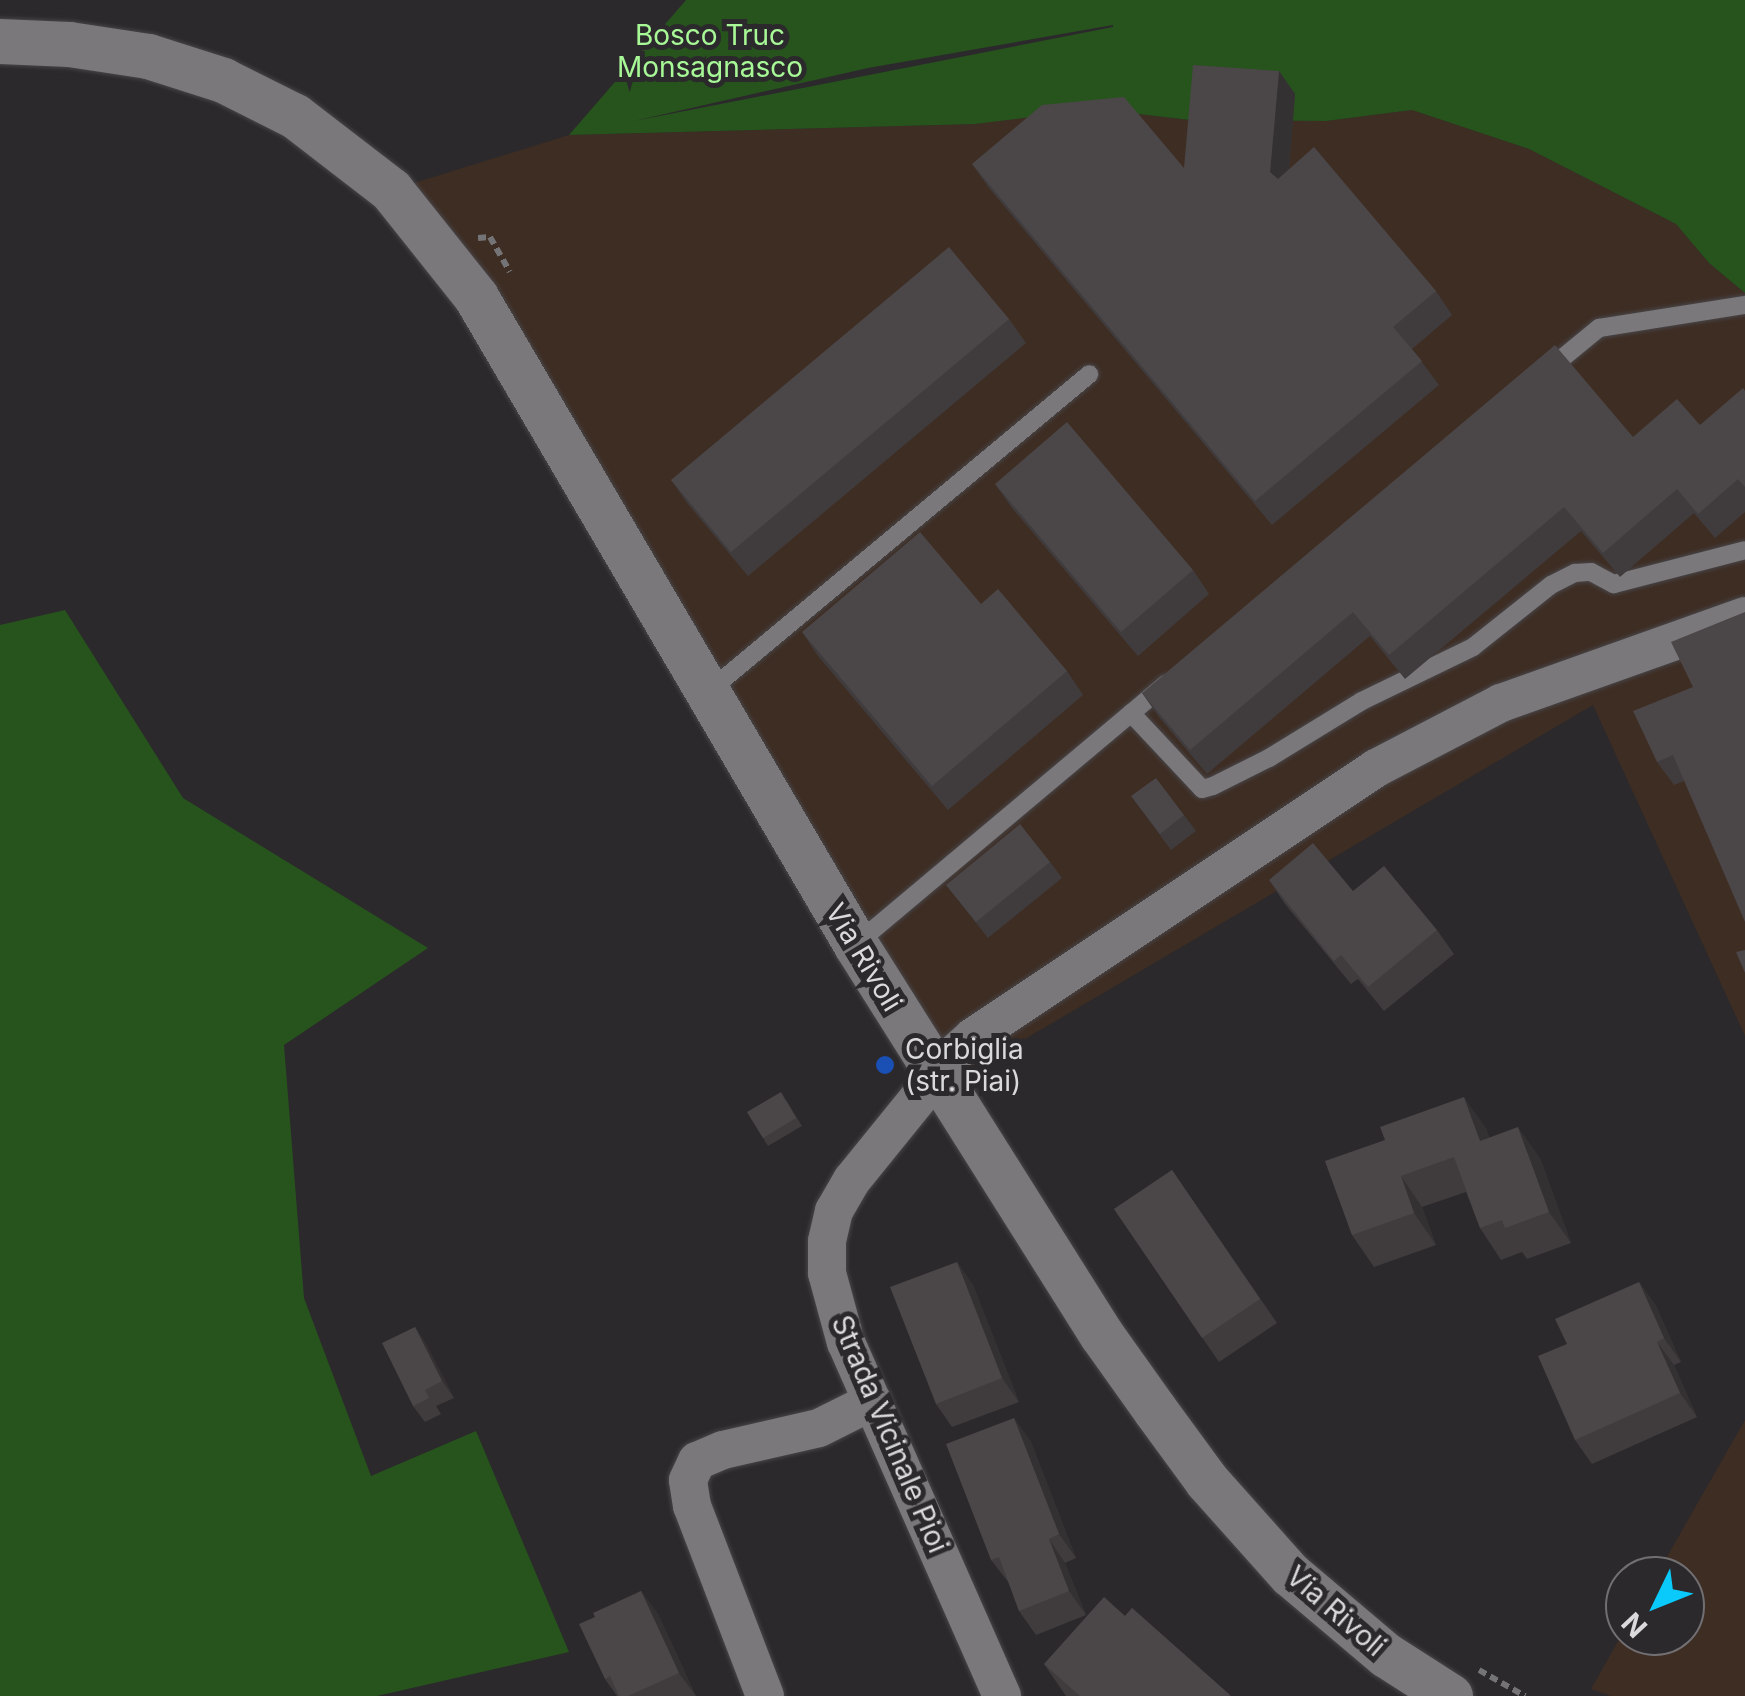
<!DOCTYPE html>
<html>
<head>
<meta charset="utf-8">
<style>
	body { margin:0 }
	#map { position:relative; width:1745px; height:1696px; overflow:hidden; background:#2b292c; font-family:Inter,sans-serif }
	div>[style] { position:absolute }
	.industrial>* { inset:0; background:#3e2d23 }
	.green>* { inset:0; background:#27531d }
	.path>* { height:6px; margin-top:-3px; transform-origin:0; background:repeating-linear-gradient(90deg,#747375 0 8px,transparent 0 13px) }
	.roads { filter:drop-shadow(0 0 2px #474548) drop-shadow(0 0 2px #474548) }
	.service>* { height:18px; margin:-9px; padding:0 9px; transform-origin:9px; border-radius:9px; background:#7b787c }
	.minor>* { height:38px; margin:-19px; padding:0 19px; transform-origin:19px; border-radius:19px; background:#7b787c }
	.tertiary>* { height:45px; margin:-22.5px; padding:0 22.5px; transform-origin:22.5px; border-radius:22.5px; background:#7b787c }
	.wall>* { inset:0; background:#403c3e }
	.shaded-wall>* { inset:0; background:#343132 }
	.building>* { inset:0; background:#4b4648 }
	.dots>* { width:28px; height:28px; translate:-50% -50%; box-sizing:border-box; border:5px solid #2b292c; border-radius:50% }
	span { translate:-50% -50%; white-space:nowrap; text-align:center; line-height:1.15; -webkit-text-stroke:10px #2b292c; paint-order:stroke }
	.park-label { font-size:28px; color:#a8f897 }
	.street-label { font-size:28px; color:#dad9db }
	.poi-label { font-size:28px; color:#dad9db }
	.left { translate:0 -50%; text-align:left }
	.north { position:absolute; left:1605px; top:1556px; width:100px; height:100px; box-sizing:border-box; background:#2b292c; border:2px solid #716f72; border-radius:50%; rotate:227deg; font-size:28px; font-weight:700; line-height:40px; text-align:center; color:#dad9db }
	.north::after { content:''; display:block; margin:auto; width:35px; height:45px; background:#09cafa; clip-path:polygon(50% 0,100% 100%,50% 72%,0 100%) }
</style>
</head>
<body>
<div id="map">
	<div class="industrial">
		<i style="clip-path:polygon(1095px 109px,1190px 120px,1326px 121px,1412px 110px,1529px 149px,1676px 224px,1709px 263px,1745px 293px,1745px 1036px,1593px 705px,923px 1099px,414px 183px,569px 135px,974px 124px)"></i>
		<i style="clip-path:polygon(1745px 1420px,1745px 1696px,1611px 1696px,1591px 1689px,1625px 1629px,1625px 1636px,1685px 1636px,1685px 1576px,1656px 1576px)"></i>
	</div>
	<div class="green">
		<i style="clip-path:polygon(evenodd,686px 0,1745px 0,1745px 293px,1709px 263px,1676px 224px,1529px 149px,1412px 110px,1326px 121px,1190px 120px,1095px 109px,975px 124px,569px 135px,686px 0,1113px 25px,1113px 27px,634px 121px,868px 68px,1113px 25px)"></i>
		<i style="clip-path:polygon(65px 610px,183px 798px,428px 948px,284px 1045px,304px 1298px,371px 1476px,476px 1431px,569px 1652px,377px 1696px,0 1696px,0 625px)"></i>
	</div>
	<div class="path">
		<i style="left:478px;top:238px;width:12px;rotate:-5deg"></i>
		<i style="left:490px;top:237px;width:40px;rotate:60.3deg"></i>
		<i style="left:1479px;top:1670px;width:53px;rotate:29.5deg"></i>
	</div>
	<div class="roads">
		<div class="service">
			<i style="left:1549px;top:369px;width:65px;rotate:-39.4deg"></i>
			<i style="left:1599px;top:328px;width:148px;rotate:-9deg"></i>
			<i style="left:709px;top:691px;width:495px;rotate:-39.8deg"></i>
			<i style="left:1131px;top:713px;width:104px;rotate:46.9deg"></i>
			<i style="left:1202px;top:789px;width:11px;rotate:-15deg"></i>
			<i style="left:1213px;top:786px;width:63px;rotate:-26.6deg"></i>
			<i style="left:1269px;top:758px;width:109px;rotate:-31.5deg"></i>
			<i style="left:1362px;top:701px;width:123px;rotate:-25.9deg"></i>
			<i style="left:1473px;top:647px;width:100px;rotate:-38.5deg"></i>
			<i style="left:1551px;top:585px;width:27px;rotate:-27deg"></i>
			<i style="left:1575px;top:573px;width:16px;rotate:-4deg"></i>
			<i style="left:1591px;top:572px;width:26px;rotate:28deg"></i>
			<i style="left:1614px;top:584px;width:135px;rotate:-14.5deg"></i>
			<i style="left:856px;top:944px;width:405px;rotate:-40deg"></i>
		</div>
		<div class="minor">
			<i style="left:765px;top:1696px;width:204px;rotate:-111deg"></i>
			<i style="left:692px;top:1506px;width:26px;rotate:-99deg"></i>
			<i style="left:688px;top:1480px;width:21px;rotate:-65deg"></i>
			<i style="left:697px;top:1461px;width:28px;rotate:-23deg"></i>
			<i style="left:723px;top:1450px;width:98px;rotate:-12.9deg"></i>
			<i style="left:819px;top:1428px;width:60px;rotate:-26.6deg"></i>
			<i style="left:1002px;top:1696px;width:386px;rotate:-113.8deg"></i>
			<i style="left:846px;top:1343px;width:73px;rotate:-105.2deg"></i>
			<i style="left:827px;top:1273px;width:32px;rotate:-90deg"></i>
			<i style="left:827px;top:1241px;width:31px;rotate:-77deg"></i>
			<i style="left:834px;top:1211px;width:36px;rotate:-60deg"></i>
			<i style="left:852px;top:1180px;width:162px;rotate:-51deg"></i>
			<i style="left:954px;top:1054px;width:25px;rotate:-42deg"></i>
			<i style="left:973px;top:1037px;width:485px;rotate:-33.7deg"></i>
			<i style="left:1376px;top:768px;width:141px;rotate:-27.5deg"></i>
			<i style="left:1501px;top:703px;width:259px;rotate:-19.6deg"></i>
		</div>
		<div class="tertiary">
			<i style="left:0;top:41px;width:69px;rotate:2.5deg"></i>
			<i style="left:69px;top:44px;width:80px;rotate:8.6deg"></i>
			<i style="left:148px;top:56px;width:79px;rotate:17.7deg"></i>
			<i style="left:223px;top:80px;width:80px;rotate:26.6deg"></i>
			<i style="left:295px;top:116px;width:121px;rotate:37.6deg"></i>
			<i style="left:391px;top:190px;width:137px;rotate:51.5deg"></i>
			<i style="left:476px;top:297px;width:751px;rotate:59.61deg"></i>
			<i style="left:856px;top:945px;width:460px;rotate:57.8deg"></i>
			<i style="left:1101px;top:1334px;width:93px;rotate:54.6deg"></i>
			<i style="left:1155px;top:1410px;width:88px;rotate:53.8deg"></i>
			<i style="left:1207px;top:1481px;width:125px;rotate:48.3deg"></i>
			<i style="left:1290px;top:1574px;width:126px;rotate:40.2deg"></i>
			<i style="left:1386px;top:1655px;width:76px;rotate:32.6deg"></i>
		</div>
	</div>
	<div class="wall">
		<i style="clip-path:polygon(1279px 71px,1295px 94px,1289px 169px,1436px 291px,1452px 315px,1412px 349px,1439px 385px,1272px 525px,989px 188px,972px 164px,1184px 168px)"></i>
		<i style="clip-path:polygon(1009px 319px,1026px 343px,748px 576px,688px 504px,671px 480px)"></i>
		<i style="clip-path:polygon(1745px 391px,1745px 512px,1715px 538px,1694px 513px,1620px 577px,1581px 531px,1405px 679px,1370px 636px,1207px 774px,1159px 717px,1142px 693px,1633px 437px,1700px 425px)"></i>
		<i style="clip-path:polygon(995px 484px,1193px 570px,1209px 594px,1138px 656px,1012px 508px)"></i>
		<i style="clip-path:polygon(802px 632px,1067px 671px,1083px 695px,948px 810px,818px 656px)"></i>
		<i style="clip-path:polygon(1693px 687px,1684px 781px,1674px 785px,1657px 762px)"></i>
		<i style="clip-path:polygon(1131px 796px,1184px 815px,1196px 831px,1171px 850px)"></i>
		<i style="clip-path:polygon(1050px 862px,1062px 878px,988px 938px,946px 885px)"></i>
		<i style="clip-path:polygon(1269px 880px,1353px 891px,1437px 930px,1454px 954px,1384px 1011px,1358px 979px,1351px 984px,1285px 904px)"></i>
		<i style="clip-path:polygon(786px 1100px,802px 1126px,768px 1146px,747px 1112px)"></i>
		<i style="clip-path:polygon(1486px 1128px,1489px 1138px,1540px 1158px,1571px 1243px,1527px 1259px,1522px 1252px,1501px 1260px,1480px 1228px,1466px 1192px,1422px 1207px,1436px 1245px,1374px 1267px,1352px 1235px,1325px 1161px)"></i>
		<i style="clip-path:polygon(1172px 1170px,1277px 1323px,1219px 1362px,1114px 1209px)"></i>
		<i style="clip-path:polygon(957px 1262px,973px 1285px,1019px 1402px,952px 1427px,936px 1404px)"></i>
		<i style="clip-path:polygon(1639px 1282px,1656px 1306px,1681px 1362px,1674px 1365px,1697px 1417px,1592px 1464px,1575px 1440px)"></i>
		<i style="clip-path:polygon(415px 1327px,426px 1344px,454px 1398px,436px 1406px,441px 1414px,425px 1422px,413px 1406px)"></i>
		<i style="clip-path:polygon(1014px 1418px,1031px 1442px,1076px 1558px,1065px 1563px,1086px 1615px,1036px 1635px,1019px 1611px,1009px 1583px,991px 1560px)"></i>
		<i style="clip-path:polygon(641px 1591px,658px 1614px,696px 1696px,617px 1696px,605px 1679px,595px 1617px)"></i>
		<i style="clip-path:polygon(1132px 1608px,1231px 1696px,1066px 1696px,1044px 1664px,1125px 1616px)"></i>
	</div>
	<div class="shaded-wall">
		<i style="clip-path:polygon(1279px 71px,1295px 94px,1287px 196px,1270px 172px)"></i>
		<i style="clip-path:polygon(1464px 1097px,1486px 1128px,1502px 1172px,1480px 1141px)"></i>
		<i style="clip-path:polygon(1518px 1127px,1540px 1158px,1571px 1243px,1549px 1212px)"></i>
		<i style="clip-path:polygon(1401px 1176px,1422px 1207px,1436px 1245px,1414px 1213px)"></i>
		<i style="clip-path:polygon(957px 1262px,973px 1285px,1019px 1402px,1002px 1378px)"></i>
		<i style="clip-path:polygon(1639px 1282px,1656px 1306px,1681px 1362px,1664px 1338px)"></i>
		<i style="clip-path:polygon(415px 1327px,426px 1344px,454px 1398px,442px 1381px)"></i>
		<i style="clip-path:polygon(1657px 1342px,1674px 1365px,1697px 1417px,1680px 1393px)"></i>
		<i style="clip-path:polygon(1014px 1418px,1031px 1442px,1076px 1558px,1059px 1534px)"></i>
		<i style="clip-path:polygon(1049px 1539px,1065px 1563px,1086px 1615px,1069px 1591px)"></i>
		<i style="clip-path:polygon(641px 1591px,658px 1614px,696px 1696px,679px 1673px)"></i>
	</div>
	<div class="building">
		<i style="clip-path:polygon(1193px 65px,1279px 71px,1270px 172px,1278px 179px,1314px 147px,1436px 291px,1393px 327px,1422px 361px,1255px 501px,972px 164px,1042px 105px,1124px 97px,1184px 168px)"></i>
		<i style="clip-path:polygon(949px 247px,1009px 319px,731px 552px,671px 480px)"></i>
		<i style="clip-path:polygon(1555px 345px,1633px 437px,1677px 399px,1700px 425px,1743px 388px,1745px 391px,1745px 487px,1738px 479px,1698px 514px,1677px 489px,1603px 553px,1564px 507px,1389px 655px,1353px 612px,1190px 750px,1142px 693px)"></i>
		<i style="clip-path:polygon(1067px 422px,1193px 570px,1121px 632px,995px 484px)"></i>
		<i style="clip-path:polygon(920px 532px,981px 604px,998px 589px,1067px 671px,932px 786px,802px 632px)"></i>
		<i style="clip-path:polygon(1745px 612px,1745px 922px,1673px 755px,1657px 762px,1633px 711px,1693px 687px,1671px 642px)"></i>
		<i style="clip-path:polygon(1156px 778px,1184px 815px,1160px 834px,1131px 796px)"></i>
		<i style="clip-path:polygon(1020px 824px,1050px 862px,976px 922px,946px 885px)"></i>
		<i style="clip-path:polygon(1313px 843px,1353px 891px,1384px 866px,1437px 930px,1368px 987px,1341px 955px,1334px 961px,1269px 880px)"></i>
		<i style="clip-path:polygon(1745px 950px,1745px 973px,1736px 952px)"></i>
		<i style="clip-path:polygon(781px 1092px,796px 1118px,763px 1138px,747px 1112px)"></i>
		<i style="clip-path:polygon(1464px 1097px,1480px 1141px,1518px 1127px,1549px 1212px,1505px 1228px,1502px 1220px,1480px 1228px,1454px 1157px,1401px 1176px,1414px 1213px,1352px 1235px,1325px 1161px,1385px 1140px,1380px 1127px)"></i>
		<i style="clip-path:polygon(1172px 1170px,1260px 1299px,1202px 1338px,1114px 1209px)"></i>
		<i style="clip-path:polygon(957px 1262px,1002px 1378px,936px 1404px,890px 1287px)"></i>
		<i style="clip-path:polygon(1639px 1282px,1664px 1338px,1657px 1342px,1680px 1393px,1575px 1440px,1538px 1356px,1567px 1344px,1555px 1319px)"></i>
		<i style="clip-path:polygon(415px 1327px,442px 1381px,425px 1390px,429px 1398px,413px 1406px,382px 1343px)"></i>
		<i style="clip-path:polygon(1014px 1418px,1059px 1534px,1049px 1539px,1069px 1591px,1019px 1611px,999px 1557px,991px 1560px,946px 1444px)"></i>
		<i style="clip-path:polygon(641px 1591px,679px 1673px,628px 1696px,619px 1696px,610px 1676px,605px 1679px,579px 1624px,595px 1617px,593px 1613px)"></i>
		<i style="clip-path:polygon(1104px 1597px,1125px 1616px,1132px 1608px,1230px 1695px,1229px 1696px,1080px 1696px,1044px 1664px)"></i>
	</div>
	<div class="dots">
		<i style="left:885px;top:1065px;background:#1a4fb4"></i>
	</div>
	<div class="park-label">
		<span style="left:710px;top:51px">Bosco Truc<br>Monsagnasco</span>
	</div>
	<div class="street-label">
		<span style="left:864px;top:957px;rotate:59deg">Via Rivoli</span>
		<span style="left:890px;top:1434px;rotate:67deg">Strada Vicinale Pioi</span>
		<span style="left:1336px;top:1611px;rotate:41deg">Via Rivoli</span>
	</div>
	<div class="poi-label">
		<span class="left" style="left:905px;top:1065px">Corbiglia<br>(str. Piai)</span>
	</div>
	<div class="north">N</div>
</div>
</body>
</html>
